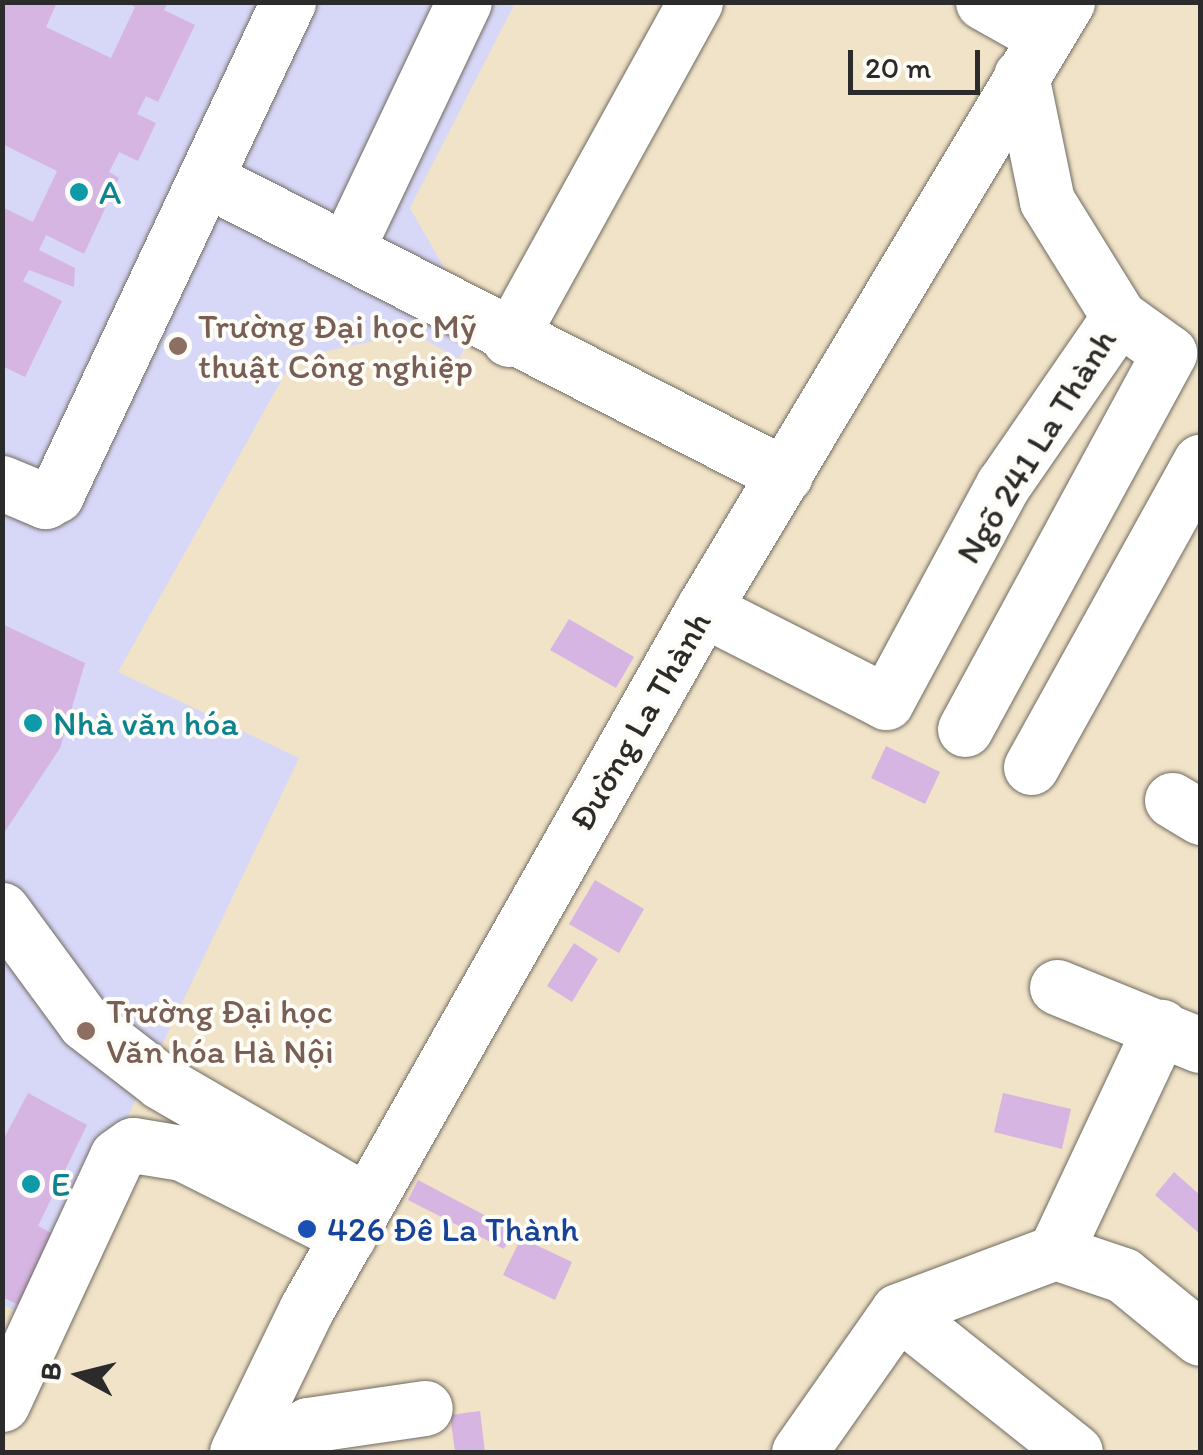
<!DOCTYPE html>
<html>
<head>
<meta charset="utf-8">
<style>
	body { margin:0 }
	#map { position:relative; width:1203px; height:1455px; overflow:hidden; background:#f1e3c7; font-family:Itim,sans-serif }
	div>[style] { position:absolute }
	.built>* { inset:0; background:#d7d7f8 }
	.building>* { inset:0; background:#d6b5e2 }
	.roads { filter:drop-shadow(0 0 2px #706b62) drop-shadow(0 0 2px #706b62) }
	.minor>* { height:55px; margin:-27.5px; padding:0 27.5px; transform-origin:27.5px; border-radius:27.5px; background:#fff }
	.dots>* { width:28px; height:28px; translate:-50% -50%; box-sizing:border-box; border:5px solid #fdfcf7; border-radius:50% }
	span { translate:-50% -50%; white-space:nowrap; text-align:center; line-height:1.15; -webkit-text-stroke:8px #fdfcf7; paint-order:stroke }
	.culture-label { font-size:35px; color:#0d838f }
	.left { translate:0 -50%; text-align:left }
	.education-label { font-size:35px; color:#785e54 }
	.street-label { font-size:35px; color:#2b2b2b }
	.transit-label { font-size:35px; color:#164399 }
	.frame { position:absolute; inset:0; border:5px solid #2b2b2b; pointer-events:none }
	.north { position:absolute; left:30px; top:1325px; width:100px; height:100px; -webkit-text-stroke:8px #fdfcf7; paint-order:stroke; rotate:277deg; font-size:28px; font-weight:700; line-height:40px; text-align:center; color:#2b2b2b }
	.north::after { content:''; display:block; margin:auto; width:35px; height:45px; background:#2b2b2b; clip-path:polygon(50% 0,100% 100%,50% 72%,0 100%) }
	.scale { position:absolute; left:848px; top:50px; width:132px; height:45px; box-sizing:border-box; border:5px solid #2b2b2b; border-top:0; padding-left:12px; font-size:30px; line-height:35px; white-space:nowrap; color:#2b2b2b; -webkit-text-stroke:8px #fdfcf7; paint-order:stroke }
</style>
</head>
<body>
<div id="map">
	<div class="built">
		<i style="clip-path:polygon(2px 3px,515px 3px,410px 208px,446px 271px,484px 308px,459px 359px,413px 333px,294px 358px,118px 672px,299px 758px,31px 1319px,2px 1304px)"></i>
	</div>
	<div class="building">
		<i style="clip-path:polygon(2px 2px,57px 2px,46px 27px,111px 58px,135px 7px,125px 2px,168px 2px,164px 10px,195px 25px,158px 102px,146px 96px,137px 114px,156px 123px,138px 161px,119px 152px,109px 172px,119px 178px,84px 254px,46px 235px,39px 250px,75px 268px,74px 287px,29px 270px,23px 281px,62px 301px,25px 377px,2px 366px,2px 207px,33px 222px,57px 171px,2px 144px)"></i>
		<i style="clip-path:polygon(569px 619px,634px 657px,616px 688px,550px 650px)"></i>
		<i style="clip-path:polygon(2px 624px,85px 663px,60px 748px,2px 836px)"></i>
		<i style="clip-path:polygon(886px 746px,940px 772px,925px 804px,871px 778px)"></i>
		<i style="clip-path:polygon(595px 880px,644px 909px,619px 953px,569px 924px)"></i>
		<i style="clip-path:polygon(574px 943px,598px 959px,572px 1002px,547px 986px)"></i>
		<i style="clip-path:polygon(28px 1093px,87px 1125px,38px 1226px,53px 1234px,19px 1305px,2px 1297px,2px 1142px)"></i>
		<i style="clip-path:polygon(1003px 1093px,1071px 1109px,1062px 1149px,994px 1132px)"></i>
		<i style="clip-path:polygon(1174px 1172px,1200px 1195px,1200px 1234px,1155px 1195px)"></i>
		<i style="clip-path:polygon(418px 1180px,513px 1230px,504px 1249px,408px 1200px)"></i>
		<i style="clip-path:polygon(521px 1238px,572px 1262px,555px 1300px,503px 1275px)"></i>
		<i style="clip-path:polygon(480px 1411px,485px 1452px,455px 1452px,450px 1415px)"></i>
	</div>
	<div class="roads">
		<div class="minor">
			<i style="left:983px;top:2px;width:71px;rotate:29.4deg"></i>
			<i style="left:208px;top:180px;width:648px;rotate:27.08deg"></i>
			<i style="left:346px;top:250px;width:275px;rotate:-64.6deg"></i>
			<i style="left:509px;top:339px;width:385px;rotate:-61.1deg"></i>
			<i style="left:2px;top:483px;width:47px;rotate:22.7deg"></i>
			<i style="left:45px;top:501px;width:13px;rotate:-29deg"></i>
			<i style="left:56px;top:495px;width:545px;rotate:-64.8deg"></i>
			<i style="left:703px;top:609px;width:205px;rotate:26.9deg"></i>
			<i style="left:886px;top:702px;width:247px;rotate:-61.7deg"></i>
			<i style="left:1003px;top:485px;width:204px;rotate:-55.4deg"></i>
			<i style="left:1119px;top:317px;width:137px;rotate:-121.8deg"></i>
			<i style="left:1047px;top:201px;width:128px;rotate:-101.7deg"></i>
			<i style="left:965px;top:729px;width:428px;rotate:-61.5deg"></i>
			<i style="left:1169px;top:353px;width:62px;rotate:-144.2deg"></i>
			<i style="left:1031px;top:767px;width:349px;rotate:-61deg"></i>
			<i style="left:1172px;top:800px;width:33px;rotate:31deg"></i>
			<i style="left:2px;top:910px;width:140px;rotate:53.7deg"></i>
			<i style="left:85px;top:1023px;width:96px;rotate:37.8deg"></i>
			<i style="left:161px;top:1082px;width:238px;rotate:30.2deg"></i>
			<i style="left:1057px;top:987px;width:154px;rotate:22.1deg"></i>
			<i style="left:1055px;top:1252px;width:249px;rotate:-64.8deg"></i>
			<i style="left:898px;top:1311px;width:226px;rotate:38.5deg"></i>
			<i style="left:2px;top:1404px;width:273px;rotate:-65.1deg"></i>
			<i style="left:117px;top:1156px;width:19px;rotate:-35deg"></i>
			<i style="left:133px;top:1145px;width:50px;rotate:9.3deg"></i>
			<i style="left:182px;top:1153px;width:186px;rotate:26.6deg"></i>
			<i style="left:237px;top:1452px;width:160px;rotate:-64.1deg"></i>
			<i style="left:307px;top:1308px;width:803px;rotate:-60.47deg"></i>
			<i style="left:703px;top:609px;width:708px;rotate:-59.05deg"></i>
			<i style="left:293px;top:1452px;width:31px;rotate:-61deg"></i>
			<i style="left:308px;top:1425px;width:118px;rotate:-8.3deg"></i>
			<i style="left:799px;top:1452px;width:172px;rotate:-54.9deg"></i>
			<i style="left:898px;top:1311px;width:168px;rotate:-20.6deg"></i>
			<i style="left:1055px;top:1252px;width:72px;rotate:18.7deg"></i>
			<i style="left:1123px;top:1275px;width:99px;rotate:39.3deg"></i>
		</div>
	</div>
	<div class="dots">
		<i style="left:79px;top:192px;background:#0f9aa8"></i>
		<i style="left:178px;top:346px;background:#8d6e63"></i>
		<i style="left:33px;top:723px;background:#0f9aa8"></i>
		<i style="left:86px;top:1031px;background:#8d6e63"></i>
		<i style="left:31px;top:1184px;background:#0f9aa8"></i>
		<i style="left:307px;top:1229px;background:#1a4fb4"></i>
	</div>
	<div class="culture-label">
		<span class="left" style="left:99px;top:192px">A</span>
		<span class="left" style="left:53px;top:723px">Nhà văn hóa</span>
		<span class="left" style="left:51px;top:1184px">E</span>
	</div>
	<div class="education-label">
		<span class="left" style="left:198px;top:346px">Trường Đại học Mỹ<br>thuật Công nghiệp</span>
		<span class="left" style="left:106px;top:1031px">Trường Đại học<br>Văn hóa Hà Nội</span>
	</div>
	<div class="street-label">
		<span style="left:1036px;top:446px;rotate:-58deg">Ngõ 241 La Thành</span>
		<span style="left:640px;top:721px;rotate:-60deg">Đường La Thành</span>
	</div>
	<div class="transit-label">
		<span class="left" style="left:327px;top:1229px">426 Đê La Thành</span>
	</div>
	<div class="frame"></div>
	<div class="north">B</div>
	<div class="scale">20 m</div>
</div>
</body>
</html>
